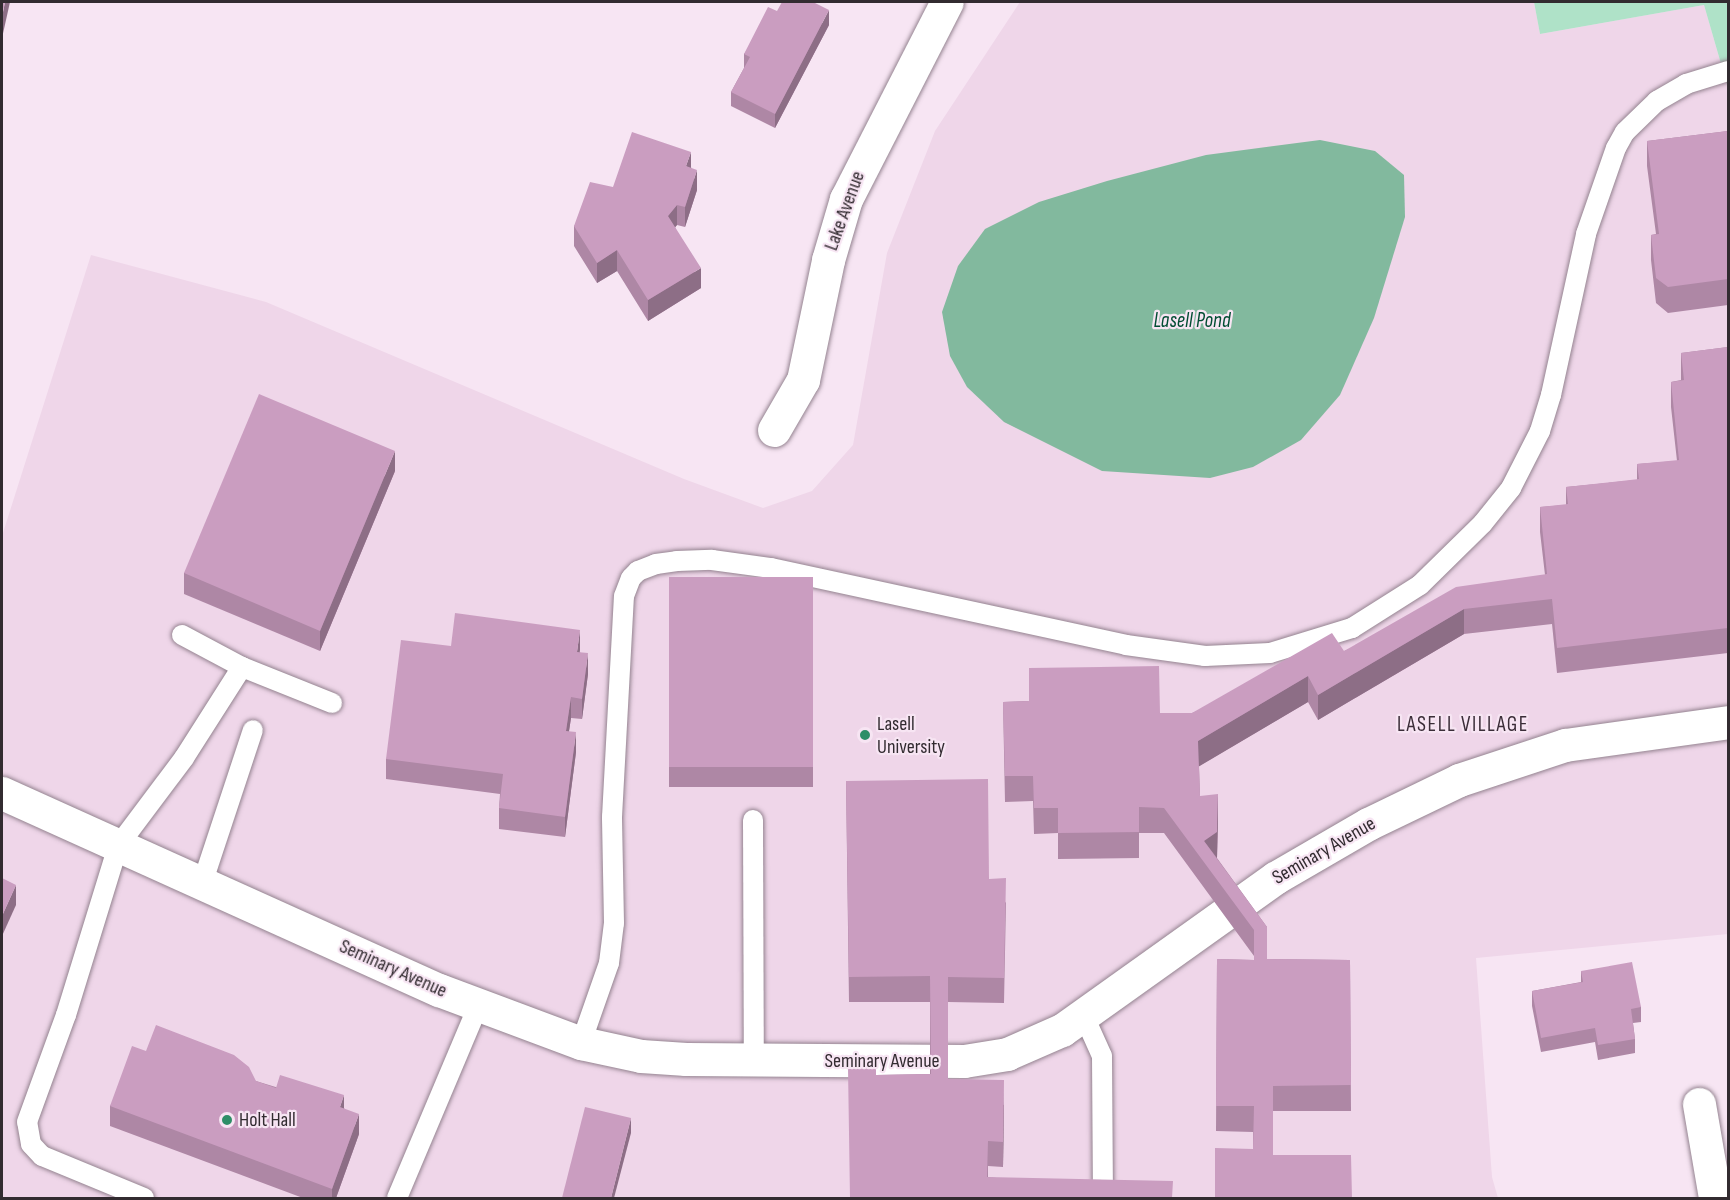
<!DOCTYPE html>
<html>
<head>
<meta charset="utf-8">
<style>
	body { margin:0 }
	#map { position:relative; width:1730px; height:1200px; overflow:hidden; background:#f7e5f3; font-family:"Sofia Sans Condensed",sans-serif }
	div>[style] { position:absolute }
	.built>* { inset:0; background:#efd6e9 }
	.green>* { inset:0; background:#afe2c8 }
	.water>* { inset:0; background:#82b99e }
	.roads { filter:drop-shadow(0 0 2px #948390) drop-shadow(0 0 2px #948390) }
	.service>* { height:20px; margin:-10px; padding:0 10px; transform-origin:10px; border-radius:10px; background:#fff }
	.minor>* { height:33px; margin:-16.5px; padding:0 16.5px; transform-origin:16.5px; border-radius:16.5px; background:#fff }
	.wall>* { inset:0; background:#ae87a5 }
	.shaded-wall>* { inset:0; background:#8d6e86 }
	.building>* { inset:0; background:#ca9dc0 }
	.dots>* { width:16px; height:16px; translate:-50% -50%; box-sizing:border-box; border:3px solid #f7e5f3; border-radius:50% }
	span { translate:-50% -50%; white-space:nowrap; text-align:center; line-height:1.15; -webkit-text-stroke:4.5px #f7e5f3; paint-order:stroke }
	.street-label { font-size:20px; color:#322b30 }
	.poi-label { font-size:20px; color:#322b30 }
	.left { translate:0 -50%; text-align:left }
	.water-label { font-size:21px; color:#024d33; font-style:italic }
	.neighbourhood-label { font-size:21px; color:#3b2d38; letter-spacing:1.5px }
	.frame { position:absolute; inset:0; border:3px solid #322b30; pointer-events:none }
</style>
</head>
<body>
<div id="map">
	<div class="built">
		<i style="clip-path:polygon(1020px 2px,1534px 2px,1540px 34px,1704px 5px,1728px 88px,1728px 934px,1476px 958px,1492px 1177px,1498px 1198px,2px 1198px,2px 536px,91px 255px,266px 302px,684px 479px,763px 508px,812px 491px,853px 445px,887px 253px,935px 131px)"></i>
	</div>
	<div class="green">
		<i style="clip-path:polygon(1534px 2px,1728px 2px,1728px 88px,1704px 5px,1540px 34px)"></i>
	</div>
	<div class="water">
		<i style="clip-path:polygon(1320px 140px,1375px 151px,1404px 175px,1405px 217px,1374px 318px,1340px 395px,1301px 440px,1253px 467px,1210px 478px,1102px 471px,1004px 422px,967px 387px,950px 356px,942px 312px,958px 266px,985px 229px,1039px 202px,1107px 181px,1206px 155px)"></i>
	</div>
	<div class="roads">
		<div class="service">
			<i style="left:242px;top:667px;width:97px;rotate:21.8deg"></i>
			<i style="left:753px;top:820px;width:240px;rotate:89.8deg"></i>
			<i style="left:202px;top:884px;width:162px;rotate:-71.7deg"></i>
			<i style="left:1084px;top:1016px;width:44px;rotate:65.8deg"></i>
			<i style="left:1102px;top:1056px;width:131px;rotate:89.6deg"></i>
			<i style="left:581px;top:1043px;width:85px;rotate:-70.7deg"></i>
			<i style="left:609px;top:963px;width:40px;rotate:-82.9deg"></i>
			<i style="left:614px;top:923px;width:106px;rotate:-91.1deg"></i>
			<i style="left:612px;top:817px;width:221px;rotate:-86.9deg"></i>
			<i style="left:624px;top:596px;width:19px;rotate:-69deg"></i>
			<i style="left:631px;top:578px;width:10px;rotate:-45deg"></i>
			<i style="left:638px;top:571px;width:19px;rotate:-21deg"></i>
			<i style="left:656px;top:564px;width:21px;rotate:-8deg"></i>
			<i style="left:677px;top:561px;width:35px;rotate:-2deg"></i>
			<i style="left:712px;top:560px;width:60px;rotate:7.7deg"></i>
			<i style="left:771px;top:568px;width:363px;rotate:12.2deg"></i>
			<i style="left:1126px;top:645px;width:80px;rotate:7.9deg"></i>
			<i style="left:1205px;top:656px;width:65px;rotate:-2.6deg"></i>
			<i style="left:1270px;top:653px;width:86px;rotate:-17deg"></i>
			<i style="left:1352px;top:628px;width:80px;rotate:-32.3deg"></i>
			<i style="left:1420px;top:585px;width:88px;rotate:-44.5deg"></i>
			<i style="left:1483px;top:523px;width:45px;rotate:-51.3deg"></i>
			<i style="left:1511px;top:488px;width:64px;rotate:-63deg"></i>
			<i style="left:1540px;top:431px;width:38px;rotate:-73deg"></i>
			<i style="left:1551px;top:395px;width:165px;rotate:-77.7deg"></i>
			<i style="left:1586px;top:234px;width:91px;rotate:-70.8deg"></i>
			<i style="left:1616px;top:148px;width:18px;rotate:-61deg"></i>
			<i style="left:1625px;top:132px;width:45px;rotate:-44.1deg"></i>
			<i style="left:1657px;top:101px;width:34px;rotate:-30deg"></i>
			<i style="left:1686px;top:84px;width:44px;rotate:-17.2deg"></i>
			<i style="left:144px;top:1198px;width:110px;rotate:-157.6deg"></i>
			<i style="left:42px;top:1156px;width:16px;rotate:-133deg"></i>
			<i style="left:31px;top:1144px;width:22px;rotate:-100deg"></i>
			<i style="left:27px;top:1122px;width:114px;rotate:-70deg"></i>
			<i style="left:66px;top:1015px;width:177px;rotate:-72.9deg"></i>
			<i style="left:118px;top:846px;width:110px;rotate:-53.1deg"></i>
			<i style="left:184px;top:758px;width:108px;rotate:-57.5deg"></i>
			<i style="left:242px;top:667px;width:68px;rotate:-151.9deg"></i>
			<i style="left:397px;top:1198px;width:208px;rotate:-67.1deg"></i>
		</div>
		<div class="minor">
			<i style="left:774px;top:430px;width:58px;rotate:-59.9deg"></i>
			<i style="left:803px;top:380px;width:123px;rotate:-78.2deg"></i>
			<i style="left:828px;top:260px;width:64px;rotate:-73.6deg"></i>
			<i style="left:846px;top:199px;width:221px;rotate:-62.9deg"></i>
			<i style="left:2px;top:793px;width:479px;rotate:24.3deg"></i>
			<i style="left:439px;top:990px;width:152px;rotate:20.5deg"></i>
			<i style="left:581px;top:1043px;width:61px;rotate:12.2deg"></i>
			<i style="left:641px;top:1056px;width:45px;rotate:3.8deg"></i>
			<i style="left:686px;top:1059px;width:278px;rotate:0.4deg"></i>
			<i style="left:964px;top:1061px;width:44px;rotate:-9.2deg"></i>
			<i style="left:1007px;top:1054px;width:60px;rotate:-23.6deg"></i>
			<i style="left:1062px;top:1030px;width:262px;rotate:-35.5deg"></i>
			<i style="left:1275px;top:878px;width:108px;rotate:-30.1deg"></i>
			<i style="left:1368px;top:824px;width:101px;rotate:-25.8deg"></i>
			<i style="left:1459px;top:780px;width:112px;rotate:-18.3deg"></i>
			<i style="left:1565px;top:745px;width:165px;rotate:-8deg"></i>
			<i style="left:1699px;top:1104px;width:95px;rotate:80.3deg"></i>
		</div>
	</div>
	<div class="wall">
		<i style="clip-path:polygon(777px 11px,829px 25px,775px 128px,731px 106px,731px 92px,744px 68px,744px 54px)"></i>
		<i style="clip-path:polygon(1728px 131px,1728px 305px,1668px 313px,1656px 303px,1651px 260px,1651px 235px,1656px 234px,1647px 166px,1647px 141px)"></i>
		<i style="clip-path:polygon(691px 167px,697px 190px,685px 227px,677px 225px,675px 227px,701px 288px,648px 321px,617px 271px,597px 283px,574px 246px,574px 226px,613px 187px)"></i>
		<i style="clip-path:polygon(1728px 347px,1728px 653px,1557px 673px,1552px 624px,1464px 634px,1318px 720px,1308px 702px,1199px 766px,1200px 796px,1218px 820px,1217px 858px,1267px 927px,1267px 959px,1350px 960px,1351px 1111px,1273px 1111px,1273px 1155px,1352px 1198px,1253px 1149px,1253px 1132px,1216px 1131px,1217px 959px,1254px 960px,1254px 956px,1164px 833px,1139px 833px,1139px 858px,1058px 859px,1058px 833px,1034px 834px,1033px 801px,1005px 802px,1003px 702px,1029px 701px,1029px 668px,1160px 713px,1192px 713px,1344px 651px,1545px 575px,1540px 532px,1540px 507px,1566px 505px,1566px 487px,1637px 480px,1637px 464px,1677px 461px,1671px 407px,1671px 382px,1681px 380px,1681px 353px)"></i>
		<i style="clip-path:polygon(395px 471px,320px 651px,184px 594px,184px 573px)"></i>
		<i style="clip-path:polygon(669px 577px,813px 577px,813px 787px,669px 787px)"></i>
		<i style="clip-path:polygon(451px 646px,580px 652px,588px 674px,582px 719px,571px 718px,569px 731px,576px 752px,565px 837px,499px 829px,499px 808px,500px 794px,386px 779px,386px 759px)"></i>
		<i style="clip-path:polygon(846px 781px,989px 879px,1006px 903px,1004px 1003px,948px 1002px,948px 1079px,1004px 1105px,1003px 1167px,988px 1166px,988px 1177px,1173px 1198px,850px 1198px,876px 1075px,930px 1074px,930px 1002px,849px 1002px)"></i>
		<i style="clip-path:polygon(1581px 971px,1641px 1007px,1641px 1022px,1633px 1023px,1635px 1039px,1635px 1053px,1598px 1060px,1595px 1042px,1541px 1052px,1532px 1006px,1532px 991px,1581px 982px)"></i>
		<i style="clip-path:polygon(146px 1051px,256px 1081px,344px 1108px,359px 1134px,336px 1198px,303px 1198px,110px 1126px,110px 1106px)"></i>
	</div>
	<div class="shaded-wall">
		<i style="clip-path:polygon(5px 2px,10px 2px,2px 38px,2px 17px)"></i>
		<i style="clip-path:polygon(829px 10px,829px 25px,775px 128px,775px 114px)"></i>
		<i style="clip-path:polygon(691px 152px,691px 172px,686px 166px)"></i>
		<i style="clip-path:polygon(697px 170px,697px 190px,685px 227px,685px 207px)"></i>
		<i style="clip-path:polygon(677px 205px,677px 225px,668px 236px,668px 216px)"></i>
		<i style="clip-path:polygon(617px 250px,617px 271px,597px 283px,597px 263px)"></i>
		<i style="clip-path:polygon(701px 268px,701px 288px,648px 321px,648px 300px)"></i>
		<i style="clip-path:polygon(395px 451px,395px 471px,320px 651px,320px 631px)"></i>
		<i style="clip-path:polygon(1464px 609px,1464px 634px,1318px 720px,1318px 695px)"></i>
		<i style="clip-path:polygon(580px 630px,580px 650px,577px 672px,577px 652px)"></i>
		<i style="clip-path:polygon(588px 653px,588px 674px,582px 719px,582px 699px)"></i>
		<i style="clip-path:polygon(1308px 676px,1308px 702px,1198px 767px,1198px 741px)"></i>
		<i style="clip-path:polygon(571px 697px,571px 718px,566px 751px,566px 731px)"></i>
		<i style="clip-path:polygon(576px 732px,576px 752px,565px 837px,565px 817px)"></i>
		<i style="clip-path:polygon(1218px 794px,1218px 820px,1217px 858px,1204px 841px)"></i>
		<i style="clip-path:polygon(16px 885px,16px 905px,2px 936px,2px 916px)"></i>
		<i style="clip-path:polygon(1004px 1080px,1004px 1105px,1003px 1167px,1003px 1142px)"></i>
		<i style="clip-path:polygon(344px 1095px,344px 1115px,340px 1107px)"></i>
		<i style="clip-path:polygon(359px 1114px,359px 1134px,336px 1198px,332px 1198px,332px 1189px)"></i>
		<i style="clip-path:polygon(631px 1118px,631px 1133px,614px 1198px,611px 1198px)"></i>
	</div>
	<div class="building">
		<i style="clip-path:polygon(2px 2px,5px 2px,2px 17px)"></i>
		<i style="clip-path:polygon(782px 2px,813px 2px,829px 10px,775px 114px,731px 92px,750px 57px,744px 54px,768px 7px,777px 11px)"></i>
		<i style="clip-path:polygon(1728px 131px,1728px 279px,1668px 287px,1656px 278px,1651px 235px,1659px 234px,1647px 141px)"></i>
		<i style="clip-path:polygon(632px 132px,691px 152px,686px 166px,697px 170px,685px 207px,677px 205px,668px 216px,701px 268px,648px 300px,617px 250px,597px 263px,574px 226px,590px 182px,613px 187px)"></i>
		<i style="clip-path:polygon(1728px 347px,1728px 628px,1557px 648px,1552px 599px,1464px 609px,1318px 695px,1308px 676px,1198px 741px,1200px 796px,1218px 794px,1217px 832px,1204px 841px,1267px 927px,1267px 959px,1350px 960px,1351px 1085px,1273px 1086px,1273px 1155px,1351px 1155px,1352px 1198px,1215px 1198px,1215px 1148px,1253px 1149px,1254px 1106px,1216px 1106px,1217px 959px,1254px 960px,1254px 930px,1164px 808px,1139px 807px,1139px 832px,1058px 833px,1058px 808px,1034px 808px,1033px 776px,1005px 776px,1003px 702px,1029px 701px,1029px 668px,1159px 666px,1160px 713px,1192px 713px,1332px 633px,1344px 651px,1456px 587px,1547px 574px,1540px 507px,1568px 504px,1566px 487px,1639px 479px,1637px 464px,1679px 460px,1671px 382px,1684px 380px,1681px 353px)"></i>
		<i style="clip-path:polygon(259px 394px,395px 451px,320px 631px,184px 573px)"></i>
		<i style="clip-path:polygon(669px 577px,813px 577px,813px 767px,669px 767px)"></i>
		<i style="clip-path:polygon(455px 613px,580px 630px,577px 652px,588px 653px,582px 699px,571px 697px,566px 731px,576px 732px,565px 817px,499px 808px,503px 774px,386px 759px,401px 640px,451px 646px)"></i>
		<i style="clip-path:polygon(988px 779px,989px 879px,1006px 878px,1004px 978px,948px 977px,948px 1079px,1004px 1080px,1003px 1142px,988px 1141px,987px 1177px,1173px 1181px,1172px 1198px,850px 1198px,848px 1068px,876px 1067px,876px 1075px,931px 1074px,930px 976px,849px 977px,846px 781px)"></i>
		<i style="clip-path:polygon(2px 878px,16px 885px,2px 916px)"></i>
		<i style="clip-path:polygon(1632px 962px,1641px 1007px,1631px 1009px,1635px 1039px,1598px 1045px,1595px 1028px,1541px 1038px,1532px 991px,1583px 982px,1581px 971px)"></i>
		<i style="clip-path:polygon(156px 1025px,234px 1055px,249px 1067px,256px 1081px,276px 1088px,280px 1075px,344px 1095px,340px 1107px,359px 1114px,332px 1189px,110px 1106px,132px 1046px,146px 1051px)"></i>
		<i style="clip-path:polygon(585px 1107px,631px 1118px,611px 1198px,562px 1198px)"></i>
	</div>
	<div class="dots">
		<i style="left:865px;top:735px;background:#2e8e67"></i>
		<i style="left:227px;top:1120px;background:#2e8e67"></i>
	</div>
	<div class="street-label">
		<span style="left:845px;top:211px;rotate:-70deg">Lake Avenue</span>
		<span style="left:1324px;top:851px;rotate:-30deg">Seminary Avenue</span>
		<span style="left:393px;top:969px;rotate:24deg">Seminary Avenue</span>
		<span style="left:882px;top:1061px">Seminary Avenue</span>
	</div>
	<div class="poi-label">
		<span class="left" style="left:877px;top:736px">Lasell<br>University</span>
		<span class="left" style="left:239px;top:1120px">Holt Hall</span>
	</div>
	<div class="water-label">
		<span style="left:1192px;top:321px">Lasell Pond</span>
	</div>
	<div class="neighbourhood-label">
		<span style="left:1463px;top:725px">LASELL VILLAGE</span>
	</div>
	<div class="frame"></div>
</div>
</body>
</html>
